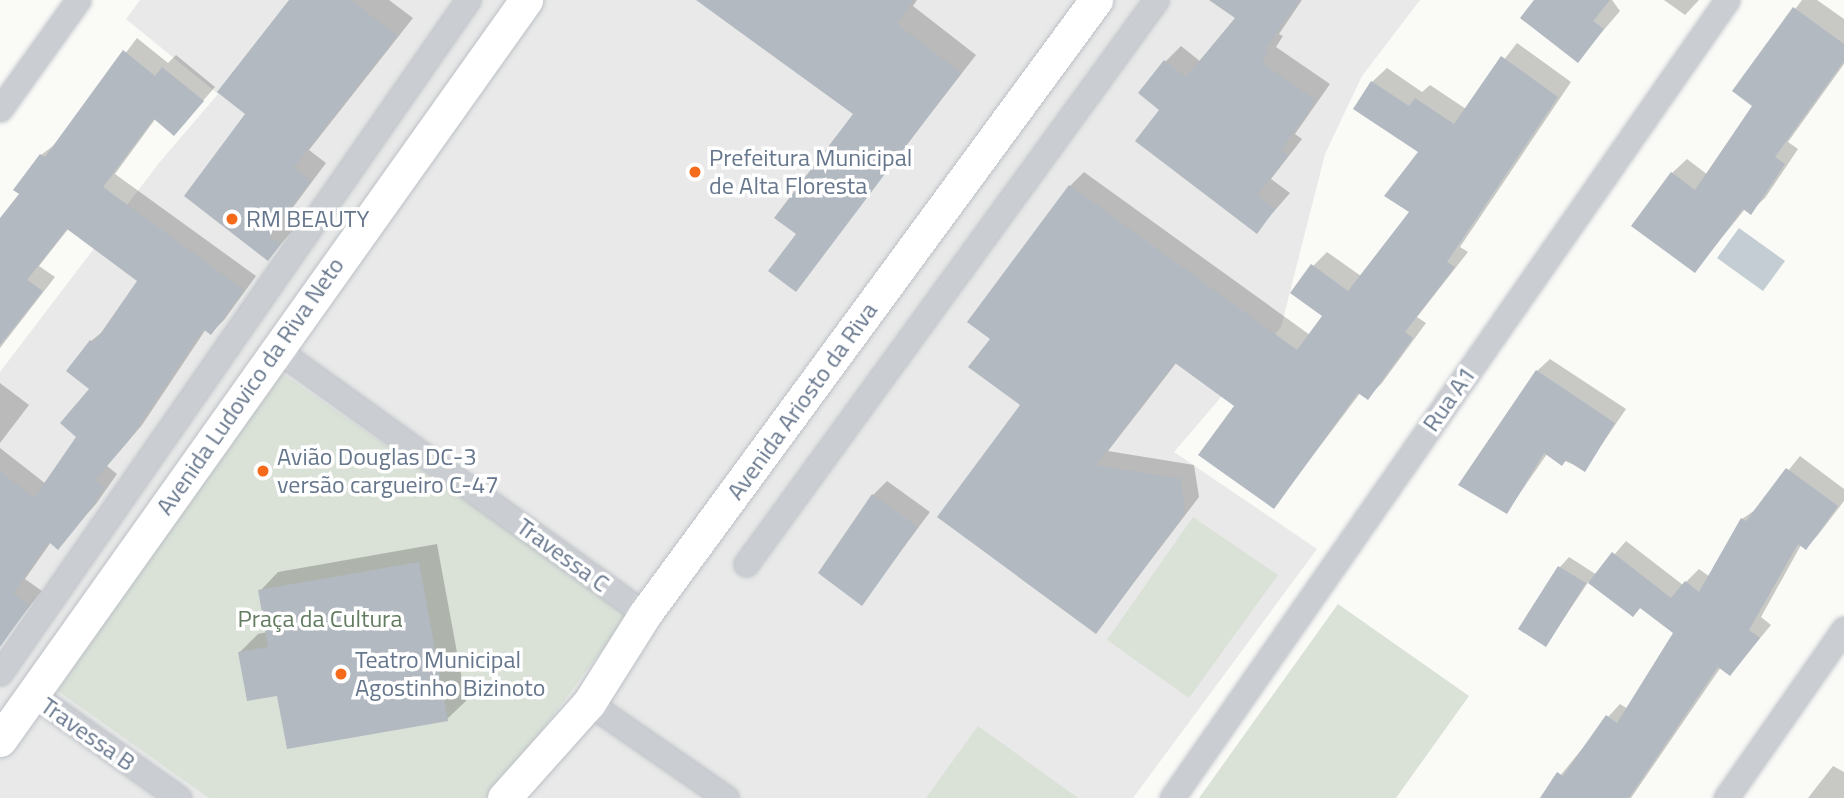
<!DOCTYPE html>
<html>
<head>
<meta charset="utf-8">
<style>
	body { margin:0 }
	#map { position:relative; width:1844px; height:798px; overflow:hidden; background:#fafaf7; font-family:"Titillium Web",sans-serif }
	div>[style] { position:absolute }
	.built>* { inset:0; background:#e8e9e8 }
	.green>* { inset:0; background:#dae2d8 }
	.water>* { inset:0; background:#c3cdd3 }
	.shadow>* { inset:0; background:#0003 }
	.building>* { inset:0; background:#b2b9c1 }
	.roads { filter:drop-shadow(0 0 2px #bcc0c6) drop-shadow(0 0 2px #bcc0c6) }
	.street>* { height:23px; margin:-11.5px; padding:0 11.5px; transform-origin:11.5px; border-radius:11.5px; background:#cacdd2 }
	.secondary>* { height:33px; margin:-16.5px; padding:0 16.5px; transform-origin:16.5px; border-radius:16.5px; background:#fff }
	.dots>* { width:19px; height:19px; translate:-50% -50%; box-sizing:border-box; border:4px solid #fff; border-radius:50% }
	span { translate:-50% -50%; white-space:nowrap; text-align:center; line-height:1.15; -webkit-text-stroke:7px #fff; paint-order:stroke }
	.poi-label { font-size:24px; color:#66768c }
	.left { translate:0 -50%; text-align:left }
	.street-label { font-size:24px; color:#66768c }
	.park-label { font-size:24px; color:#637c61 }
</style>
</head>
<body>
<div id="map">
	<div class="built">
		<i style="clip-path:polygon(140px 0,1420px 0,1362px 76px,1325px 154px,1281px 327px,1174px 452px,1317px 549px,1133px 798px,0 798px,0 372px,159px 163px,218px 94px,126px 19px)"></i>
	</div>
	<div class="green">
		<i style="clip-path:polygon(273px 367px,629px 614px,528px 749px,485px 798px,209px 798px,58px 691px)"></i>
		<i style="clip-path:polygon(1193px 517px,1278px 575px,1189px 698px,1107px 640px)"></i>
		<i style="clip-path:polygon(1338px 604px,1469px 696px,1396px 798px,1199px 798px)"></i>
		<i style="clip-path:polygon(978px 726px,1078px 798px,926px 798px)"></i>
	</div>
	<div class="water">
		<i style="clip-path:polygon(1739px 228px,1785px 261px,1763px 291px,1717px 258px)"></i>
	</div>
	<div class="shadow">
		<i style="clip-path:polygon(292px 0,389px 0,413px 18px,309px 150px,326px 163px,285px 218px,296px 227px,268px 259px,247px 114px)"></i>
		<i style="clip-path:polygon(699px 0,917px 0,913px 6px,976px 55px,795px 289px,798px 234px,855px 113px)"></i>
		<i style="clip-path:polygon(1235px 0,1302px 0,1279px 34px,1283px 36px,1276px 47px,1330px 84px,1295px 134px,1302px 139px,1271px 179px,1290px 193px,1256px 232px,1162px 109px,1165px 62px,1181px 46px,1201px 62px,1238px 18px)"></i>
		<i style="clip-path:polygon(1536px 0,1612px 0,1620px 11px,1578px 60px)"></i>
		<i style="clip-path:polygon(1664px 0,1699px 0,1685px 15px)"></i>
		<i style="clip-path:polygon(1802px 0,1817px 0,1844px 19px,1844px 64px,1788px 142px,1798px 149px,1765px 198px,1750px 212px,1745px 209px,1695px 271px,1672px 173px,1687px 159px,1708px 175px,1755px 106px,1734px 91px)"></i>
		<i style="clip-path:polygon(137px 38px,168px 63px,176px 55px,215px 87px,174px 134px,156px 118px,115px 174px,256px 276px,224px 320px,211px 333px,206px 329px,142px 425px,107px 466px,117px 474px,96px 504px,58px 547px,51px 542px,25px 579px,42px 591px,4px 639px,0 636px,0 448px,46px 484px,79px 437px,91px 389px,91px 341px,106px 329px,139px 281px,69px 228px,39px 266px,55px 277px,0 348px,0 221px,22px 194px,16px 189px,41px 155px,57px 143px)"></i>
		<i style="clip-path:polygon(1517px 43px,1571px 82px,1460px 247px,1468px 252px,1417px 317px,1426px 323px,1382px 383px,1368px 397px,1361px 392px,1274px 507px,1236px 405px,1177px 362px,1108px 451px,1194px 465px,1199px 497px,1096px 632px,1022px 405px,993px 338px,1070px 186px,1084px 172px,1310px 335px,1324px 316px,1313px 266px,1327px 252px,1361px 276px,1412px 211px,1420px 152px,1372px 82px,1387px 68px,1422px 92px,1430px 85px,1466px 109px)"></i>
		<i style="clip-path:polygon(1550px 359px,1626px 409px,1585px 469px,1547px 454px,1507px 512px,1537px 371px)"></i>
		<i style="clip-path:polygon(0 383px,29px 405px,0 443px)"></i>
		<i style="clip-path:polygon(1800px 456px,1844px 489px,1844px 501px,1818px 535px,1806px 548px,1801px 545px,1761px 617px,1771px 625px,1730px 674px,1721px 667px,1631px 798px,1542px 798px,1608px 717px,1620px 704px,1628px 709px,1676px 633px,1641px 607px,1633px 615px,1589px 581px,1546px 645px,1520px 629px,1560px 567px,1569px 557px,1597px 575px,1626px 541px,1683px 585px,1699px 569px,1710px 577px,1742px 519px,1758px 508px)"></i>
		<i style="clip-path:polygon(887px 481px,930px 512px,862px 603px,873px 495px)"></i>
		<i style="clip-path:polygon(437px 544px,466px 701px,447px 719px,278px 694px,240px 652px,258px 634px,267px 632px,260px 591px,278px 572px)"></i>
		<i style="clip-path:polygon(1833px 766px,1844px 772px,1844px 798px,1808px 798px)"></i>
	</div>
	<div class="building">
		<i style="clip-path:polygon(289px 0,351px 0,397px 36px,293px 168px,311px 181px,269px 236px,281px 244px,268px 261px,184px 196px,245px 114px,217px 92px)"></i>
		<i style="clip-path:polygon(696px 0,914px 0,897px 24px,961px 73px,796px 292px,768px 271px,796px 234px,774px 218px,853px 114px)"></i>
		<i style="clip-path:polygon(1209px 0,1299px 0,1265px 50px,1268px 52px,1262px 63px,1316px 100px,1281px 150px,1288px 156px,1257px 195px,1275px 209px,1257px 234px,1135px 141px,1159px 110px,1138px 93px,1164px 60px,1186px 77px,1235px 18px)"></i>
		<i style="clip-path:polygon(1534px 0,1610px 0,1593px 21px,1604px 29px,1578px 63px,1520px 18px)"></i>
		<i style="clip-path:polygon(1793px 7px,1844px 44px,1844px 61px,1775px 157px,1785px 164px,1751px 215px,1743px 209px,1695px 273px,1631px 226px,1671px 172px,1695px 190px,1752px 106px,1732px 91px)"></i>
		<i style="clip-path:polygon(123px 50px,155px 76px,162px 67px,204px 101px,174px 136px,154px 119px,103px 187px,244px 290px,211px 335px,203px 329px,129px 440px,95px 480px,105px 487px,83px 519px,58px 550px,49px 542px,13px 593px,30px 605px,0 647px,0 471px,34px 498px,76px 437px,60px 423px,89px 389px,66px 371px,90px 340px,94px 343px,137px 281px,67px 229px,27px 280px,43px 291px,0 345px,0 218px,19px 194px,13px 190px,40px 154px,45px 157px)"></i>
		<i style="clip-path:polygon(1501px 56px,1558px 97px,1447px 262px,1455px 267px,1405px 332px,1413px 338px,1368px 400px,1358px 393px,1274px 509px,1198px 455px,1234px 406px,1175px 363px,1096px 465px,1181px 479px,1185px 513px,1096px 634px,937px 517px,1020px 405px,968px 367px,990px 339px,967px 322px,1069px 185px,1297px 350px,1322px 316px,1290px 293px,1311px 264px,1348px 291px,1409px 212px,1384px 196px,1418px 152px,1353px 109px,1371px 81px,1409px 106px,1415px 98px,1454px 124px)"></i>
		<i style="clip-path:polygon(1536px 370px,1615px 423px,1585px 472px,1566px 460px,1562px 466px,1544px 453px,1507px 514px,1458px 485px)"></i>
		<i style="clip-path:polygon(1786px 468px,1838px 506px,1806px 550px,1798px 544px,1749px 630px,1760px 638px,1730px 676px,1718px 667px,1629px 798px,1540px 798px,1557px 772px,1563px 776px,1606px 715px,1617px 723px,1673px 633px,1640px 608px,1633px 617px,1588px 583px,1612px 552px,1671px 598px,1685px 581px,1699px 592px,1741px 518px,1746px 521px)"></i>
		<i style="clip-path:polygon(872px 494px,918px 527px,862px 606px,818px 573px)"></i>
		<i style="clip-path:polygon(419px 562px,448px 721px,287px 749px,277px 696px,247px 701px,238px 652px,268px 647px,258px 590px)"></i>
		<i style="clip-path:polygon(1558px 566px,1586px 583px,1546px 647px,1518px 629px)"></i>
	</div>
	<div class="roads">
		<div class="street">
			<i style="left:0;top:109px;width:134px;rotate:-54.4deg"></i>
			<i style="left:276px;top:349px;width:454px;rotate:35.7deg"></i>
			<i style="left:746px;top:564px;width:697px;rotate:-53.98deg"></i>
			<i style="left:0;top:673px;width:820px;rotate:-55.19deg"></i>
			<i style="left:32px;top:694px;width:180px;rotate:35.3deg"></i>
			<i style="left:589px;top:703px;width:167px;rotate:34.7deg"></i>
			<i style="left:1172px;top:798px;width:972px;rotate:-55.18deg"></i>
			<i style="left:1726px;top:798px;width:206px;rotate:-55.1deg"></i>
		</div>
		<div class="secondary">
			<i style="left:0;top:740px;width:908px;rotate:-54.59deg"></i>
			<i style="left:504px;top:798px;width:127px;rotate:-48.2deg"></i>
			<i style="left:589px;top:703px;width:105px;rotate:-57.8deg"></i>
			<i style="left:645px;top:614px;width:762px;rotate:-53.7deg"></i>
		</div>
	</div>
	<div class="dots">
		<i style="left:695px;top:172px;background:#f66a1b"></i>
		<i style="left:232px;top:219px;background:#f66a1b"></i>
		<i style="left:263px;top:471px;background:#f66a1b"></i>
		<i style="left:341px;top:674px;background:#f66a1b"></i>
	</div>
	<div class="poi-label">
		<span class="left" style="left:709px;top:172px">Prefeitura Municipal<br>de Alta Floresta</span>
		<span class="left" style="left:246px;top:219px">RM BEAUTY</span>
		<span class="left" style="left:277px;top:471px">Avião Douglas DC-3<br>versão cargueiro C-47</span>
		<span class="left" style="left:355px;top:674px">Teatro Municipal<br>Agostinho Bizinoto</span>
	</div>
	<div class="street-label">
		<span style="left:250px;top:386px;rotate:-55deg">Avenida Ludovico da Riva Neto</span>
		<span style="left:1449px;top:399px;rotate:-55deg">Rua A1</span>
		<span style="left:802px;top:401px;rotate:-54deg">Avenida Ariosto da Riva</span>
		<span style="left:563px;top:555px;rotate:36deg">Travessa C</span>
		<span style="left:88px;top:734px;rotate:35deg">Travessa B</span>
	</div>
	<div class="park-label">
		<span style="left:320px;top:619px">Praça da Cultura</span>
	</div>
</div>
</body>
</html>
